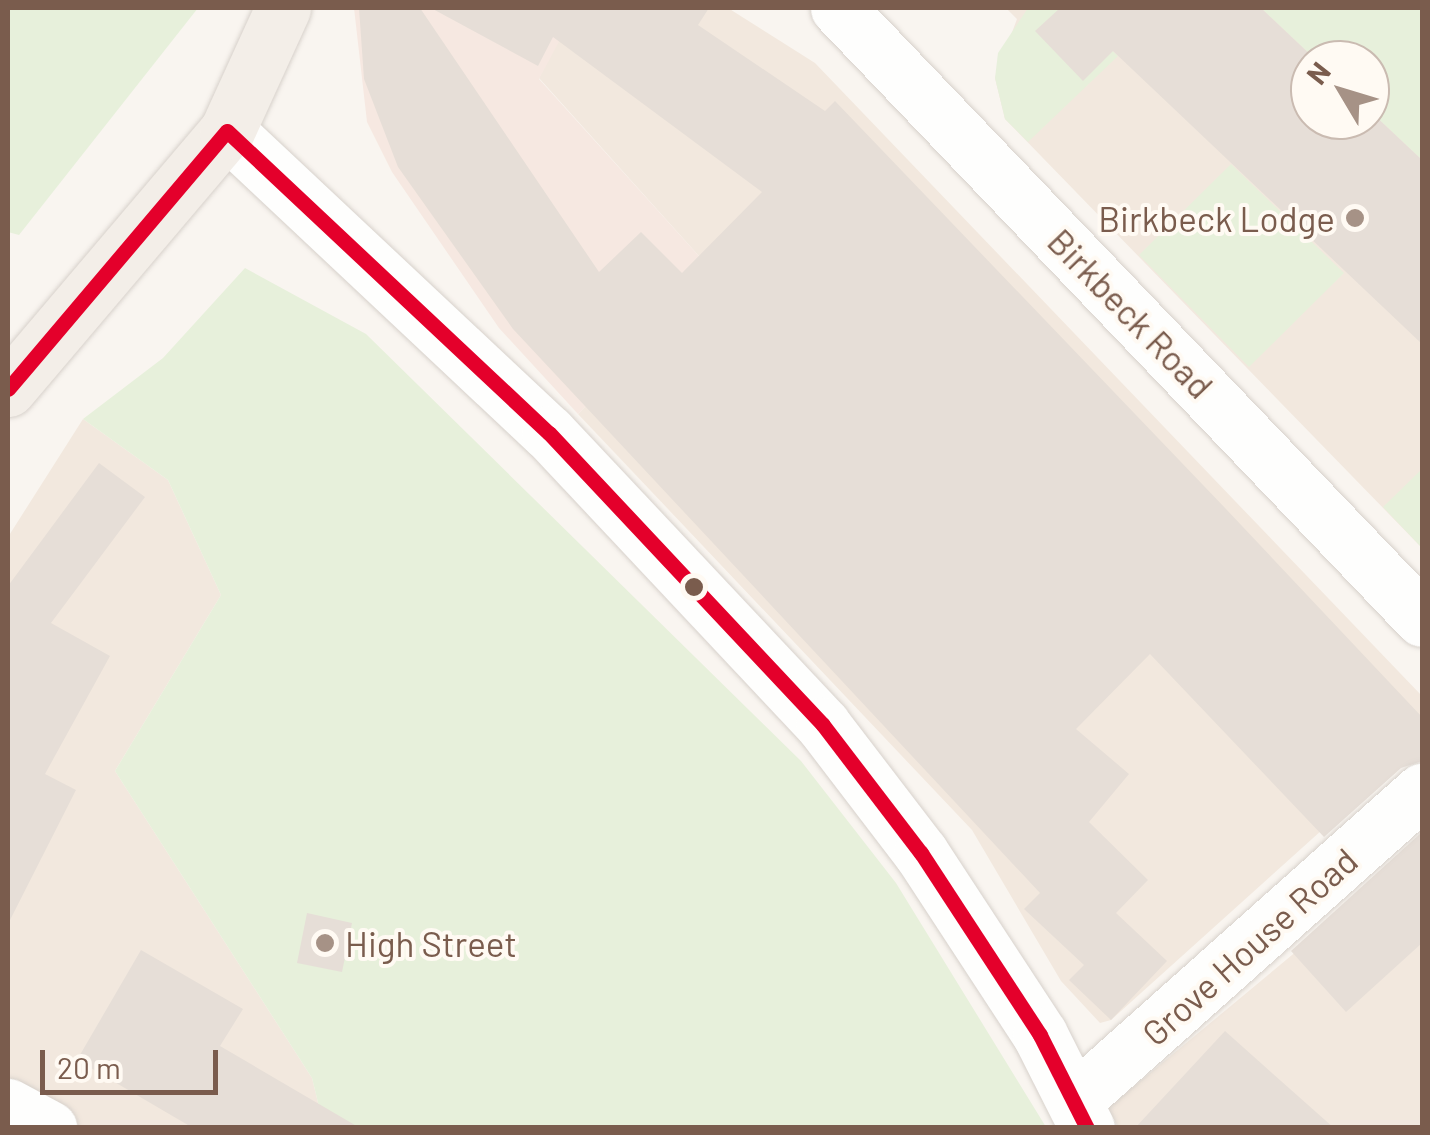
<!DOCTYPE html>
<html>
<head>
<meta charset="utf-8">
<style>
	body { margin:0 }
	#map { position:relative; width:1430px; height:1135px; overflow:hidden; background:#f9f5f0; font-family:Barlow,sans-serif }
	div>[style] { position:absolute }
	.residential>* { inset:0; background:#f2e8de }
	.commercial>* { inset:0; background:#f6e8e1 }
	.green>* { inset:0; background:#e7f0db }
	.building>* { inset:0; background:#e6ded7 }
	.roads { filter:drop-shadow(0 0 2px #d7d1cb) drop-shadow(0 0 2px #d7d1cb) }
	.street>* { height:55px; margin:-27.5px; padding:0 27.5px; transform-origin:27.5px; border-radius:27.5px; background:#fefefd }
	.secondary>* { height:55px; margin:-27.5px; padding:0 27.5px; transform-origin:27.5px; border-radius:27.5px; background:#fefefd }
	.primary>* { height:55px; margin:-27.5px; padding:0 27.5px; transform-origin:27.5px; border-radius:27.5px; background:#f3eee8 }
	.bus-1>* { height:15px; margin:-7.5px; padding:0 7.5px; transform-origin:7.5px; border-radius:7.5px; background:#e4002b }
	.dots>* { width:28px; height:28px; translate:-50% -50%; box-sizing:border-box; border:5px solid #fffaf3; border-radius:50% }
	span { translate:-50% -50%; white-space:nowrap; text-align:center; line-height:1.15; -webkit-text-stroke:8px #fffaf3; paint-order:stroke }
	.poi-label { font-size:35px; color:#7a5c4d }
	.right { translate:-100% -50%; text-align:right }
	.left { translate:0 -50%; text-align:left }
	.street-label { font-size:35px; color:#7a5c4d }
	.frame { position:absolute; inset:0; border:10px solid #7a5c4d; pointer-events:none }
	.north { position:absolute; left:1290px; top:40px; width:100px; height:100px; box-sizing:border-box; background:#fffaf3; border:2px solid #cabbb1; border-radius:50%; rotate:308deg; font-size:28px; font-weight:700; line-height:40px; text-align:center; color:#7a5c4d }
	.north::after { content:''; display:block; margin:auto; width:35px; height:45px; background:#a69286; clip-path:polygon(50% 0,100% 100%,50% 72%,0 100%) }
	.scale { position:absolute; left:40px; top:1050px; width:178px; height:45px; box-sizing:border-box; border:5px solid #7a5c4d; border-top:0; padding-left:12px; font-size:30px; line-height:35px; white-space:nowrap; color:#7a5c4d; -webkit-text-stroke:8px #fffaf3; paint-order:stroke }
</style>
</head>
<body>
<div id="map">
	<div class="residential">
		<i style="clip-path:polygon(574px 8px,728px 8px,815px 63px,1422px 696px,1422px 740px,1111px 1020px,1100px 1023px,1061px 981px,972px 830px,578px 414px,716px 275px,539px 78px)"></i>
		<i style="clip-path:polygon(evenodd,1006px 8px,1422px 8px,1422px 548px,1005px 119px,995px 78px,1017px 19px,1006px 8px,1310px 60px,1370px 60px,1370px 120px,1310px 120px,1310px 60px)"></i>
		<i style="clip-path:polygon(83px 419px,168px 480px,221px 595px,115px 771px,312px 1078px,324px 1127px,8px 1127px,8px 537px)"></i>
		<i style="clip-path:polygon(1422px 847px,1422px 1127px,1118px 1127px,1108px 1108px)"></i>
	</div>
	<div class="commercial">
		<i style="clip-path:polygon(354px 8px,577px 8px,539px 79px,716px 275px,578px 414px,499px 328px,392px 172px,367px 122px)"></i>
	</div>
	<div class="green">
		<i style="clip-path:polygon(8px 8px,198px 8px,19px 235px,8px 232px)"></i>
		<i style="clip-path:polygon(1028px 8px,1067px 8px,1118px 56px,1028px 142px,1005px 119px,995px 78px,998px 53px)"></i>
		<i style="clip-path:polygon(1261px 8px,1422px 8px,1422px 160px,1370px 111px,1370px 60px,1316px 60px)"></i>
		<i style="clip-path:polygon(1231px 164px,1344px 273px,1249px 367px,1139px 255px)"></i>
		<i style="clip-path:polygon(245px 268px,366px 334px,801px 761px,896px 883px,1046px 1127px,324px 1127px,312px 1078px,115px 771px,221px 595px,168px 480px,83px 419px,163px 358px)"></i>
		<i style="clip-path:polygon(1422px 469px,1422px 548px,1383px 507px)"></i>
	</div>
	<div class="building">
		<i style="clip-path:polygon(359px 8px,420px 8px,599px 272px,641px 232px,682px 273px,762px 192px,553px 37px,538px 66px,431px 8px,709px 8px,698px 25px,825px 111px,835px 101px,1226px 509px,1422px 717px,1422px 761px,1401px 768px,1324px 837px,1150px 654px,1076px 729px,1129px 774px,1089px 822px,1148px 880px,1116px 913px,1167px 961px,1111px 1020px,1069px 980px,1084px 965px,1024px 909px,1040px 893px,513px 329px,398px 167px,364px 79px)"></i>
		<i style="clip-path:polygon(1060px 8px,1261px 8px,1316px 60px,1310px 120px,1370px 120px,1370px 111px,1422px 160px,1422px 344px,1113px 51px,1083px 81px,1035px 31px)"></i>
		<i style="clip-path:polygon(99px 463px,145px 497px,51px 623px,110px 656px,45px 774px,76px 790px,8px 924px,8px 586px)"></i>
		<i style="clip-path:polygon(1422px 832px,1422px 943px,1346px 1012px,1291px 951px)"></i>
		<i style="clip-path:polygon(307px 913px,352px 923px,342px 972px,297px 963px)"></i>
		<i style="clip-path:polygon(141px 950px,243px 1009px,220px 1046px,360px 1128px,193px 1128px,77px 1060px)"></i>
		<i style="clip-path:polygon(1225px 1031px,1281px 1081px,1334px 1128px,1135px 1128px)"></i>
	</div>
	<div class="roads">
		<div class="street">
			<i style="left:838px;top:8px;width:845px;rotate:46.29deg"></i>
			<i style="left:1075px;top:1100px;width:465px;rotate:-41.7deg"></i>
			<i style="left:8px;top:1106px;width:47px;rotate:28.2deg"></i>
		</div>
		<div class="secondary">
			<i style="left:227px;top:131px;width:441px;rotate:43.2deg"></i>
			<i style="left:549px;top:433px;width:400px;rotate:46.8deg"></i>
			<i style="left:823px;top:725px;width:161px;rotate:52.6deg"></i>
			<i style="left:921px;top:853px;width:217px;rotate:56.8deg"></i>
			<i style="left:1040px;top:1035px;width:104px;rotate:63.2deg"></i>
		</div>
		<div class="primary">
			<i style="left:8px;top:389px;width:338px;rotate:-49.7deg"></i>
			<i style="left:227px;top:131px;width:135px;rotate:-65.5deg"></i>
		</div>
	</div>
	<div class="bus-1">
		<i style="left:227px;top:131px;width:441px;rotate:43.2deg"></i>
		<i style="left:549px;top:433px;width:400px;rotate:46.8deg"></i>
		<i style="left:823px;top:725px;width:161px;rotate:52.6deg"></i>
		<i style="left:921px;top:853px;width:217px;rotate:56.8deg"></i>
		<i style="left:1040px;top:1035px;width:104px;rotate:63.2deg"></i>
		<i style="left:8px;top:389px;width:338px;rotate:-49.7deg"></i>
	</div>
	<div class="dots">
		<i style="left:1355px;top:218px;background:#a69286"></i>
		<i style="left:694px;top:587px;background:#7a5c4d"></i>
		<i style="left:325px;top:943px;background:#a69286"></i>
	</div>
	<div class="poi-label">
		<span class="right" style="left:1335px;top:218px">Birkbeck Lodge</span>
		<span class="left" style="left:345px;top:943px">High Street</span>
	</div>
	<div class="street-label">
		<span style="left:1131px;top:313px;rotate:46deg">Birkbeck Road</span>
		<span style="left:1249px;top:946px;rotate:-42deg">Grove House Road</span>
	</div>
	<div class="frame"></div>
	<div class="north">N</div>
	<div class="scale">20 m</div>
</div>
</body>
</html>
